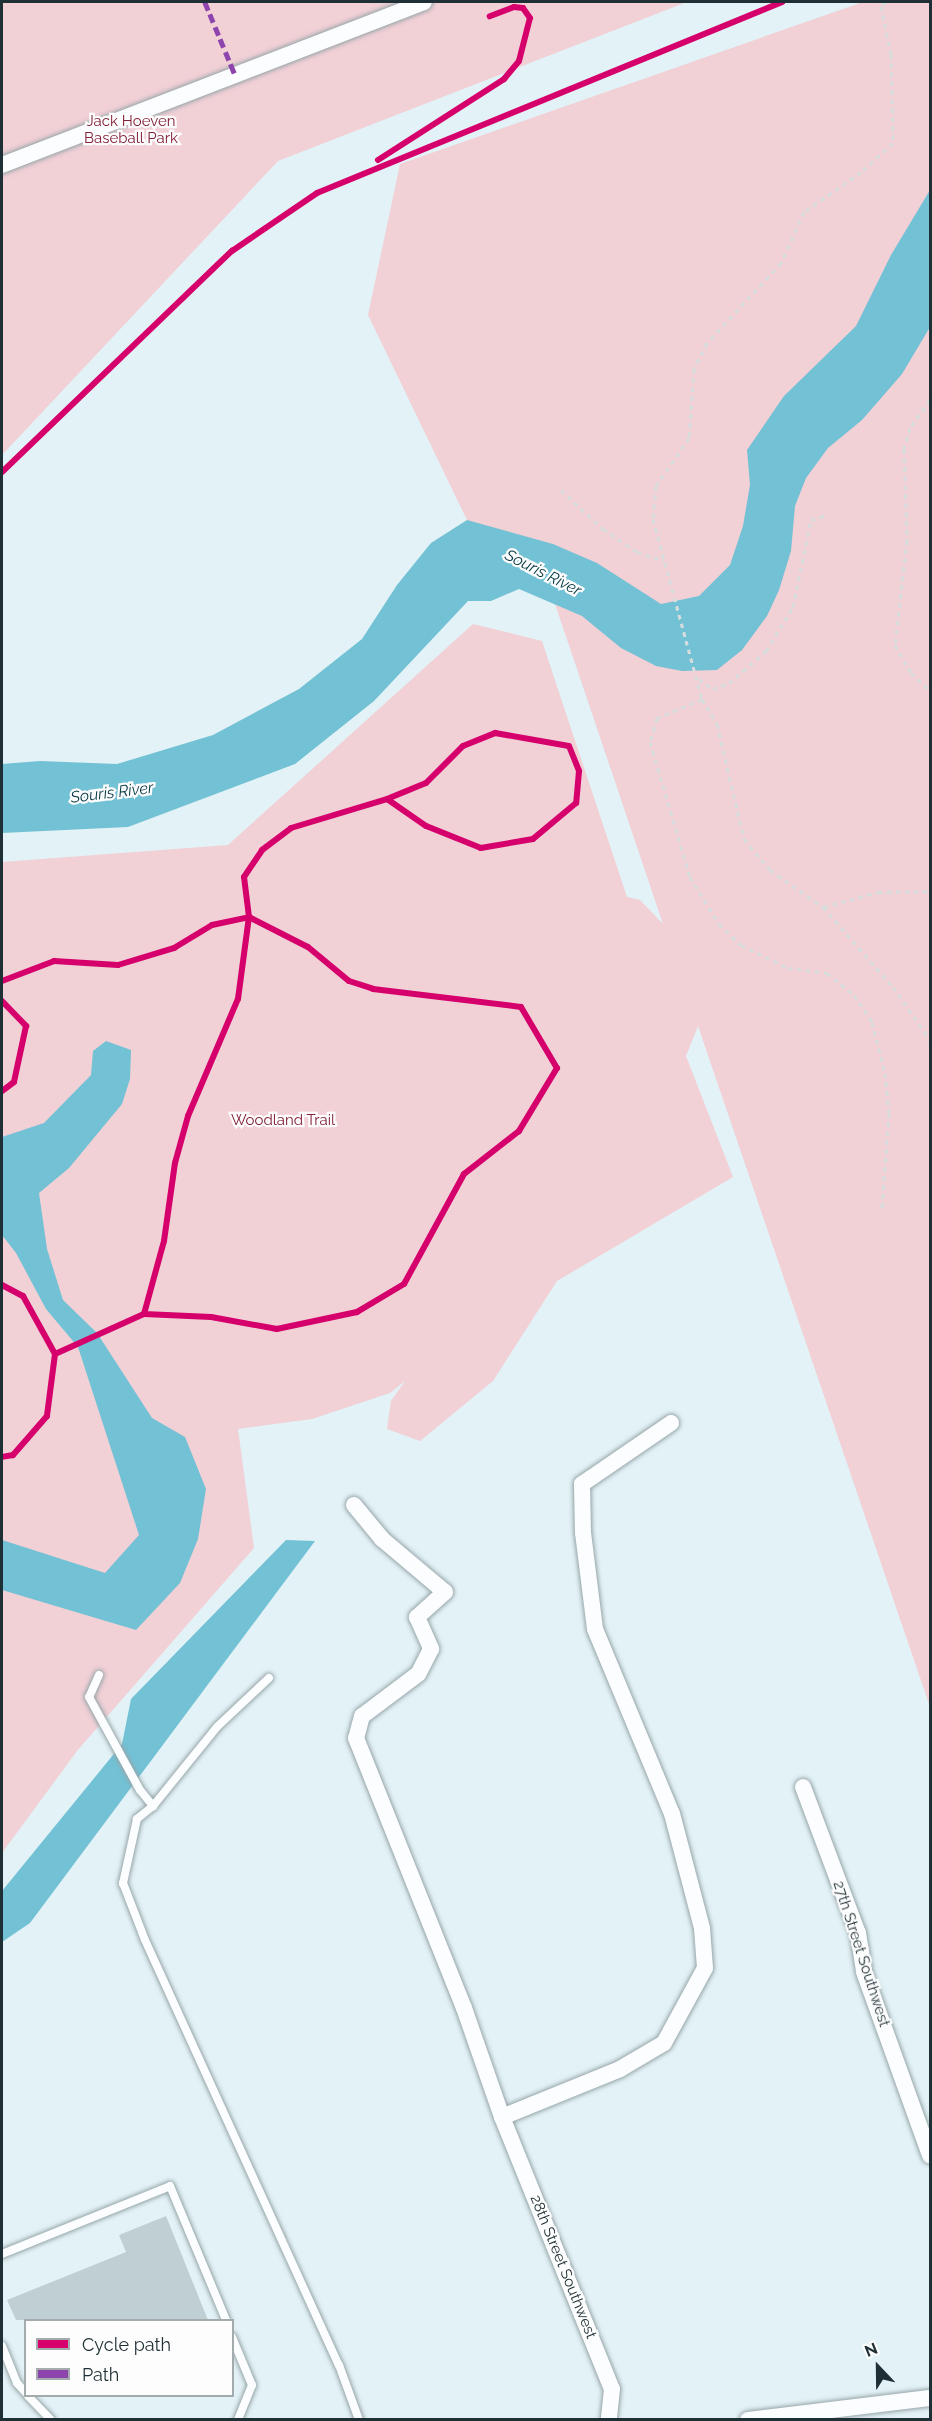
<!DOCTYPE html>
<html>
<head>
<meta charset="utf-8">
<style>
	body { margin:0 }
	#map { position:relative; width:932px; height:2421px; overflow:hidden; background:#e3f2f6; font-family:Raleway,sans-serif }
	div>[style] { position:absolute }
	.green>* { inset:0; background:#f1d0d6 }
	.water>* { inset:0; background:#72c1d5 }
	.building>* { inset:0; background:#c0cfd3 }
	.path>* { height:3px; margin-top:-1.5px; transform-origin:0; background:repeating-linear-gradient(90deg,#d7dcdd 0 4.5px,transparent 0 9px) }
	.roads { filter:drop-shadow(0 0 2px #97a6aa) drop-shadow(0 0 2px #97a6aa) }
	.service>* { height:8px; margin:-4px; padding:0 4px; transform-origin:4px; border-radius:4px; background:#fbfdfe }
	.minor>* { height:16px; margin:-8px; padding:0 8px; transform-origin:8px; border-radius:8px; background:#fbfdfe }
	.quiet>* { height:4.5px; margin-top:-2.25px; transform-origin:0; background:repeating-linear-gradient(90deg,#8e44ad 0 9px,transparent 0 13.5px) }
	.cycleway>* { height:6px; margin:-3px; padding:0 3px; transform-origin:3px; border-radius:3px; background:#d6006c }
	span { translate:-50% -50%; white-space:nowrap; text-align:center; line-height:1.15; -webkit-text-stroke:4.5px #fdfdfd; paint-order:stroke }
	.park-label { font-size:15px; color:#822036 }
	.street-label { font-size:15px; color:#1e2f35 }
	.water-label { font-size:16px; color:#073944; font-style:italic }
	.frame { position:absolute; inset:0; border:3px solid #1e2f35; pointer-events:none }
	.legend { position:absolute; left:24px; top:2319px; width:210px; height:78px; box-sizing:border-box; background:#fdfdfd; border:2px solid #a4abad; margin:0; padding:8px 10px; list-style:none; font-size:18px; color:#1e2f35 }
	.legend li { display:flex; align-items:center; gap:12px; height:30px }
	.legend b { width:30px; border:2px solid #a4abad }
	.north { position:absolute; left:848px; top:2337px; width:60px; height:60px; -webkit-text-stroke:4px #fdfdfd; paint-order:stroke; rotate:338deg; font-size:16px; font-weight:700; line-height:24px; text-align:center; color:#1e2f35 }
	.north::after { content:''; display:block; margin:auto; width:21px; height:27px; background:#1e2f35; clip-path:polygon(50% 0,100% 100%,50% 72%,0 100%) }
</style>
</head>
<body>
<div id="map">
	<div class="green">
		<i style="clip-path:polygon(2px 2px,687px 2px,278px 161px,2px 455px)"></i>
		<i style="clip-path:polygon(863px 2px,930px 2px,930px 1707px,698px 1026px,686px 1056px,733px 1177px,557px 1281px,493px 1381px,420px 1441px,387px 1429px,391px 1401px,405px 1381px,390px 1393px,312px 1419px,238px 1429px,254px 1548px,77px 1751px,2px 1853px,2px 862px,228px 845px,473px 624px,542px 641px,627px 897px,640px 900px,663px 924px,554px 601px,467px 520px,368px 315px,400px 164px)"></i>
	</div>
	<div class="water">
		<i style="clip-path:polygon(930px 190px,930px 327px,902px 374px,862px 420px,828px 448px,806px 478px,795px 506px,791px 551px,779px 590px,767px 616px,742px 650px,717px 670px,682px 671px,656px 666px,621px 648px,582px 616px,519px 589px,491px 601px,468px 601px,374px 701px,295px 764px,128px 827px,2px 833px,2px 764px,40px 761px,117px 764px,213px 735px,299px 689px,362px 639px,397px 585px,431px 543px,467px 520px,553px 544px,597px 563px,661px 604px,699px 596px,730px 565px,743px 526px,750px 485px,747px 450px,784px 396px,856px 326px,891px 255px)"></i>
		<i style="clip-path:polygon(106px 1041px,131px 1050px,130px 1079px,122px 1104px,69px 1168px,39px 1193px,47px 1249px,63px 1300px,97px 1333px,152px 1418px,185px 1437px,206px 1489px,198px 1539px,180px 1583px,136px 1630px,2px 1590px,2px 1540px,105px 1573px,139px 1535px,78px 1347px,46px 1309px,16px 1253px,2px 1235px,2px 1137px,44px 1123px,91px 1075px,93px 1051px)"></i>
		<i style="clip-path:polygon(286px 1540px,315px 1541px,30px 1923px,2px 1942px,2px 1891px,122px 1744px,131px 1699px)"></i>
	</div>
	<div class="building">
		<i style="clip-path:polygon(166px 2216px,208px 2320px,16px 2320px,7px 2300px,126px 2252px,119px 2235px)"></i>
	</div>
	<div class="path">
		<i style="left:886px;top:2px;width:6px;rotate:141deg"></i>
		<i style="left:881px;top:6px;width:49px;rotate:78.2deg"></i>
		<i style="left:891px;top:54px;width:89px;rotate:88.7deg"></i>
		<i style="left:893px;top:143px;width:43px;rotate:137.8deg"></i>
		<i style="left:861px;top:172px;width:70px;rotate:144.9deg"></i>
		<i style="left:804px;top:212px;width:56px;rotate:114.3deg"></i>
		<i style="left:781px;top:263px;width:109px;rotate:132.8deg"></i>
		<i style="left:707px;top:343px;width:29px;rotate:117deg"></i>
		<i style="left:694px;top:369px;width:69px;rotate:94.1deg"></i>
		<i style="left:689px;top:438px;width:58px;rotate:124.5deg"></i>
		<i style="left:656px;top:486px;width:33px;rotate:95deg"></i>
		<i style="left:653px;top:519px;width:187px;rotate:74.8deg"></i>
		<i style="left:702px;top:699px;width:29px;rotate:59deg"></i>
		<i style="left:717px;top:724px;width:118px;rotate:76.8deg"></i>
		<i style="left:744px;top:839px;width:40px;rotate:50deg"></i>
		<i style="left:770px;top:870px;width:65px;rotate:34.9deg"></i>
		<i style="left:823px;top:907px;width:106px;rotate:48.8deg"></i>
		<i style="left:893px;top:987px;width:65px;rotate:55.1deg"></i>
		<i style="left:930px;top:400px;width:34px;rotate:126deg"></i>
		<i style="left:910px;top:428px;width:22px;rotate:106deg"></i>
		<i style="left:904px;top:449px;width:91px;rotate:88.1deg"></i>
		<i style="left:907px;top:540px;width:106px;rotate:96.5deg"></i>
		<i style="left:895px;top:645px;width:32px;rotate:60deg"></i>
		<i style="left:911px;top:673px;width:26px;rotate:43deg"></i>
		<i style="left:561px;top:490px;width:57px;rotate:42.9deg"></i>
		<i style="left:603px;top:529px;width:41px;rotate:34.1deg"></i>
		<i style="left:637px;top:552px;width:28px;rotate:18deg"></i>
		<i style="left:699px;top:679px;width:17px;rotate:36deg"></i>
		<i style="left:713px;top:689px;width:17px;rotate:-21deg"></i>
		<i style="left:729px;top:683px;width:49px;rotate:-40.9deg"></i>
		<i style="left:766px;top:651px;width:52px;rotate:-58.5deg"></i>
		<i style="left:793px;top:607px;width:89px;rotate:-78.3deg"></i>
		<i style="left:811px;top:520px;width:16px;rotate:-18deg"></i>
		<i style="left:702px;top:699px;width:49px;rotate:157.1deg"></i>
		<i style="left:657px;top:718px;width:25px;rotate:106deg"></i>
		<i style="left:650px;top:742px;width:141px;rotate:73.5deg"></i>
		<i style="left:690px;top:877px;width:55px;rotate:58.3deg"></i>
		<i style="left:719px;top:924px;width:30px;rotate:44deg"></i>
		<i style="left:741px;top:945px;width:52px;rotate:26.1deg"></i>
		<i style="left:788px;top:968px;width:39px;rotate:7deg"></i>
		<i style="left:827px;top:973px;width:35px;rotate:39deg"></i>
		<i style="left:854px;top:995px;width:32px;rotate:56deg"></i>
		<i style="left:872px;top:1022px;width:53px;rotate:75.7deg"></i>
		<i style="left:885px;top:1073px;width:40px;rotate:84.3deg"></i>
		<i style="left:889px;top:1113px;width:96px;rotate:94.2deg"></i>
		<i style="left:824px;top:907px;width:56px;rotate:-15.5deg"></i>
		<i style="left:878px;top:892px;width:52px;rotate:-1.1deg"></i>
	</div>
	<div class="roads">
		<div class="service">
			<i style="left:99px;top:1675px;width:24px;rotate:114deg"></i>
			<i style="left:89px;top:1697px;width:106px;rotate:61.3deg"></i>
			<i style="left:140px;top:1790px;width:21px;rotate:51deg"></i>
			<i style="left:269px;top:1678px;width:71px;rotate:136.7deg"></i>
			<i style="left:217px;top:1727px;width:102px;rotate:129deg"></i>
			<i style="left:153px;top:1806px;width:21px;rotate:141deg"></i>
			<i style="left:137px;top:1819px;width:66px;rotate:102.3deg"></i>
			<i style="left:123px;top:1883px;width:61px;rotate:68.9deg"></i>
			<i style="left:145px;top:1940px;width:467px;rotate:65.5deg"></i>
			<i style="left:339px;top:2365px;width:59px;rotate:70deg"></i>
			<i style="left:2px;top:2254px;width:181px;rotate:-22deg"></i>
			<i style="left:170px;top:2186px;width:145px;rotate:67.3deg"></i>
			<i style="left:232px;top:2337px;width:52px;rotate:67.4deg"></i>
			<i style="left:252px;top:2385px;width:38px;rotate:112deg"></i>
			<i style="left:2px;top:2346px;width:40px;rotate:68deg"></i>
			<i style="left:17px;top:2383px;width:13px;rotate:48deg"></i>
			<i style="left:28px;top:2396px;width:33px;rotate:46deg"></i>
		</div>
		<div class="minor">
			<i style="left:2px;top:165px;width:452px;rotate:-21.1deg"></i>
			<i style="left:354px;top:1505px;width:44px;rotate:50.5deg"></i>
			<i style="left:382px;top:1539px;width:82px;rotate:40.1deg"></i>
			<i style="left:445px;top:1592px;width:38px;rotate:138deg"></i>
			<i style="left:417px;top:1617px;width:35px;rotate:66deg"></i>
			<i style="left:431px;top:1649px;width:28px;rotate:117deg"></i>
			<i style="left:418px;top:1674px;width:70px;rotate:143.1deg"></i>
			<i style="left:362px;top:1716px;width:23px;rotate:105deg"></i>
			<i style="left:356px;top:1738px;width:291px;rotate:68.2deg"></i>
			<i style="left:464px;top:2008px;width:115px;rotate:70.8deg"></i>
			<i style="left:502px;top:2117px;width:293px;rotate:68deg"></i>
			<i style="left:612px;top:2389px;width:31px;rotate:96deg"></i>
			<i style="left:803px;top:1787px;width:156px;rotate:69.4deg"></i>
			<i style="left:858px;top:1933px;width:39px;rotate:81deg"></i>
			<i style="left:864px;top:1972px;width:195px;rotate:70.2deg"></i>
			<i style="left:502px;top:2117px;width:127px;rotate:-22.1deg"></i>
			<i style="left:620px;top:2069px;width:51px;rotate:-30.6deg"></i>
			<i style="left:664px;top:2043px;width:85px;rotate:-61.3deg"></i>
			<i style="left:705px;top:1968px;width:40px;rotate:-94.3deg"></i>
			<i style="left:702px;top:1928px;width:118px;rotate:-104.7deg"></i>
			<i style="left:672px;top:1814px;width:200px;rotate:-112.6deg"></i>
			<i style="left:595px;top:1629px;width:97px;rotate:-97.1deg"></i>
			<i style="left:583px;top:1533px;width:49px;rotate:-91.2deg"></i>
			<i style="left:582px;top:1484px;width:108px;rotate:-34.4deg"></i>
			<i style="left:748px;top:2420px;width:183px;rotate:-6.9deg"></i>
		</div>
	</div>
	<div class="quiet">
		<i style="left:205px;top:2px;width:81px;rotate:67.5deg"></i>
	</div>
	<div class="cycleway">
		<i style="left:378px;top:160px;width:150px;rotate:-32.7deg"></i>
		<i style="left:504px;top:79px;width:23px;rotate:-50deg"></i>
		<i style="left:519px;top:61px;width:44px;rotate:-75.7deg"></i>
		<i style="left:530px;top:18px;width:12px;rotate:-125deg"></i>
		<i style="left:523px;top:8px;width:9px;rotate:-174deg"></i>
		<i style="left:514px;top:7px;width:26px;rotate:159deg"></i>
		<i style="left:2px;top:472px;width:319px;rotate:-43.9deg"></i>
		<i style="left:232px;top:251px;width:103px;rotate:-34.3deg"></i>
		<i style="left:317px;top:193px;width:503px;rotate:-22.33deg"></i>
		<i style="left:249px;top:917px;width:66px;rotate:27deg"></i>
		<i style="left:308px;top:947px;width:53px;rotate:39.7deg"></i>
		<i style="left:349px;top:981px;width:25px;rotate:18deg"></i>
		<i style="left:373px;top:989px;width:149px;rotate:6.9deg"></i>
		<i style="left:521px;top:1007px;width:71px;rotate:59.5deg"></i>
		<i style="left:557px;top:1068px;width:74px;rotate:121.1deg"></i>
		<i style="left:519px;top:1131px;width:70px;rotate:142deg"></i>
		<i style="left:464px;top:1174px;width:125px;rotate:118.6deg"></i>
		<i style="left:404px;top:1284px;width:55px;rotate:149.2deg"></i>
		<i style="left:357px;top:1312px;width:82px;rotate:168deg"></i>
		<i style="left:277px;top:1329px;width:67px;rotate:-169.7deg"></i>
		<i style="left:211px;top:1317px;width:67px;rotate:-177.4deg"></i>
		<i style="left:144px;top:1314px;width:76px;rotate:-74.7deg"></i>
		<i style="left:164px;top:1241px;width:79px;rotate:-82deg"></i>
		<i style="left:175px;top:1163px;width:49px;rotate:-74.5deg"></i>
		<i style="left:188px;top:1116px;width:127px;rotate:-66.9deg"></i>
		<i style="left:238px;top:999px;width:83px;rotate:-82.4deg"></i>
		<i style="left:2px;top:981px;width:56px;rotate:-21deg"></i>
		<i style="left:54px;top:961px;width:64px;rotate:3.6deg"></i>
		<i style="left:118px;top:965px;width:59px;rotate:-16.9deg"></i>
		<i style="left:174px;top:948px;width:44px;rotate:-31.2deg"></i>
		<i style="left:212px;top:925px;width:38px;rotate:-12deg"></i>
		<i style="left:249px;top:917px;width:40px;rotate:-97.1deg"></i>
		<i style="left:244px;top:877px;width:32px;rotate:-56deg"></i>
		<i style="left:262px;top:850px;width:36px;rotate:-37deg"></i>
		<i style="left:291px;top:828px;width:100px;rotate:-16.8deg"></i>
		<i style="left:387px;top:799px;width:42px;rotate:-22.3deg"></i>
		<i style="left:426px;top:783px;width:52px;rotate:-45deg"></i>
		<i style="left:463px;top:746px;width:35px;rotate:-22deg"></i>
		<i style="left:495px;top:733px;width:75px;rotate:10deg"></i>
		<i style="left:569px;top:746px;width:27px;rotate:68deg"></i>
		<i style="left:579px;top:771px;width:32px;rotate:95deg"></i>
		<i style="left:576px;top:803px;width:56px;rotate:140.1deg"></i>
		<i style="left:533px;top:839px;width:53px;rotate:170.2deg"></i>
		<i style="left:481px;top:848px;width:59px;rotate:-158.2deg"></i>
		<i style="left:426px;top:826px;width:47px;rotate:-145.3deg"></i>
		<i style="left:2px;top:1001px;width:35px;rotate:46deg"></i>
		<i style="left:26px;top:1026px;width:57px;rotate:102.1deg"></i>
		<i style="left:14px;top:1082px;width:15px;rotate:143deg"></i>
		<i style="left:2px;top:1285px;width:24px;rotate:28deg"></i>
		<i style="left:23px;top:1296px;width:66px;rotate:61.1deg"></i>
		<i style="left:55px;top:1354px;width:63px;rotate:97.4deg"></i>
		<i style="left:47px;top:1416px;width:52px;rotate:131.1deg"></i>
		<i style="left:13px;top:1455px;width:11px;rotate:170deg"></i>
		<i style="left:55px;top:1354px;width:98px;rotate:-24.2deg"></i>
	</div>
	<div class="park-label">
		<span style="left:131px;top:130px">Jack Hoeven<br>Baseball Park</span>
		<span style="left:283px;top:1121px">Woodland Trail</span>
	</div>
	<div class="street-label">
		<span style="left:861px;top:1954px;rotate:72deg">27th Street Southwest</span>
		<span style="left:563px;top:2267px;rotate:68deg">28th Street Southwest</span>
	</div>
	<div class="water-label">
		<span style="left:543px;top:573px;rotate:27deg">Souris River</span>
		<span style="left:112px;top:793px;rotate:-7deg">Souris River</span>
	</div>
	<div class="frame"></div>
	<ul class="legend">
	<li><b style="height:8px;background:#d6006c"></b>Cycle path</li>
	<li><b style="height:8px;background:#8e44ad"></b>Path</li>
	</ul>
	<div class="north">N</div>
</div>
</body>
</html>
